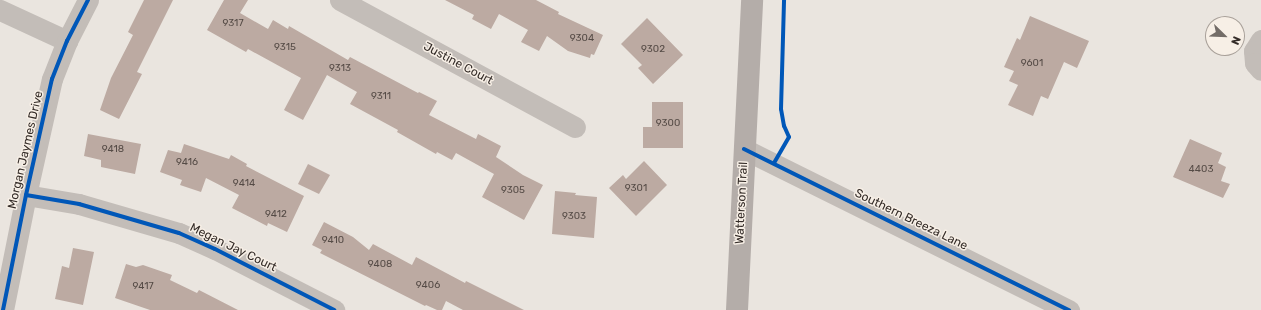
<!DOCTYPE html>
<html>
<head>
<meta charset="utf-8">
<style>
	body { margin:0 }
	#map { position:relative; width:1261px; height:310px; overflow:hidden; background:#eae5df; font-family:Rubik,sans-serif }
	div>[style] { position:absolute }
	.building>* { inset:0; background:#bcaaa2 }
	.street>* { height:21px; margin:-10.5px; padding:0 10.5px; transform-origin:10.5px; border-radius:10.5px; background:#c3bdb8 }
	.secondary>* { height:22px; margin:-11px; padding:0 11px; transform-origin:11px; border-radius:11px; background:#b4ada9 }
	.cycleway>* { height:4px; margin:-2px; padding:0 2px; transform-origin:2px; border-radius:2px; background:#0057b8 }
	span { translate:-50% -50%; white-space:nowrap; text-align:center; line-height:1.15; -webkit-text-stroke:3px #f7efe6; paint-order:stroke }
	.number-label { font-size:10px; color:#554b46 }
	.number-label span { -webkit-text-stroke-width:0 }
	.street-label { font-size:12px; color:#332b27 }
	.north { position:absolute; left:1205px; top:16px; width:40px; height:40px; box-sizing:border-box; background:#f7efe6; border:1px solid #a9a19a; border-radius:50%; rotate:113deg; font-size:11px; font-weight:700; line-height:16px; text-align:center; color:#332b27 }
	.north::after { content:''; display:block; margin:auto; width:14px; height:18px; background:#736c67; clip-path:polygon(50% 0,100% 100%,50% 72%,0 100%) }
</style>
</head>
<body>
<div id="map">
	<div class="building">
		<i style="clip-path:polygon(144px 0,173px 0,137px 72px,142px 74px,119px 119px,100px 110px,111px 78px,133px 35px,128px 32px)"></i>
		<i style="clip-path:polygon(224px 0,248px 0,240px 13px,268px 29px,273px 20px,288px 29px,289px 26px,348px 60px,350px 57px,418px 93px,419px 92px,437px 101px,429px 115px,476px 139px,478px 134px,501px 146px,496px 157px,523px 175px,543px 185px,524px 220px,482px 197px,494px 174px,456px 153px,452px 160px,437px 152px,436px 154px,397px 132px,398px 130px,350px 104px,357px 92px,327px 75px,303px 120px,284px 110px,301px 78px,248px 49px,246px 52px,207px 30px)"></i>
		<i style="clip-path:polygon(445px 0,536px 0,559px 12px,558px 14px,603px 35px,594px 55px,591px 54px,590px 58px,568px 51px,547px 36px,539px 51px,521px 42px,528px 30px,499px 14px,491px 29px,472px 19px,474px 15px)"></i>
		<i style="clip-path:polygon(1030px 16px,1089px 41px,1077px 68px,1064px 62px,1048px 99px,1041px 96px,1033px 116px,1008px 105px,1018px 85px,1009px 81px,1014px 71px,1004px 67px,1017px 38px,1020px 40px)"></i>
		<i style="clip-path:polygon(647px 18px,683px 55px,653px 84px,638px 68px,642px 65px,621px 44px)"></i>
		<i style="clip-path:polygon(652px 102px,683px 102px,683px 148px,643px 148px,643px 127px,652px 127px)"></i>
		<i style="clip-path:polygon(88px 134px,141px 144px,135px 174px,101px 167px,101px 160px,84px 156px)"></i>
		<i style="clip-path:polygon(1190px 139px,1222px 153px,1218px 163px,1226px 167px,1221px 181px,1230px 184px,1223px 198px,1173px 177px)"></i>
		<i style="clip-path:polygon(184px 144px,229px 159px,231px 155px,247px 164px,246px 166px,304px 196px,287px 232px,268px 223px,267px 226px,232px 208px,239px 195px,206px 178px,201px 192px,180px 185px,182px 180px,160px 172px,168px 150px,181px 153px)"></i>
		<i style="clip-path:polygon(644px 161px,667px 185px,636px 216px,609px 188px,623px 175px,626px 179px)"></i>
		<i style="clip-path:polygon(308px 164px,330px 175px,319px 194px,298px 184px)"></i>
		<i style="clip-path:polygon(555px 191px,576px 193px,575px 195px,597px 197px,594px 238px,552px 234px)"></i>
		<i style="clip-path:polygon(324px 222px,353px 237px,369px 250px,373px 244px,412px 265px,416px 257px,465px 283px,466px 281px,524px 310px,463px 310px,446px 301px,442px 310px,437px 310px,426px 305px,425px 306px,320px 253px,322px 250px,312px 245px)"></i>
		<i style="clip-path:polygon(73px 248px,94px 252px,83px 305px,55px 299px,62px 266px,69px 268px)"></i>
		<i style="clip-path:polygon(126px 264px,136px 267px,143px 265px,172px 275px,170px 280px,197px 293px,199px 290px,238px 310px,150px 310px,115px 298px)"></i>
	</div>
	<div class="street">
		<i style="left:340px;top:0;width:267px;rotate:28.4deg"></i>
		<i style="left:0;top:10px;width:74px;rotate:24.8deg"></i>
		<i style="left:1261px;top:40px;width:13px;rotate:122deg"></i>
		<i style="left:1254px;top:51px;width:12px;rotate:85deg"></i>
		<i style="left:1255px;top:63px;width:9px;rotate:49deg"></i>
		<i style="left:744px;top:149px;width:363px;rotate:26.4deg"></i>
		<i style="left:26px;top:195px;width:54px;rotate:9.6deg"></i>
		<i style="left:79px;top:204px;width:104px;rotate:16.2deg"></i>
		<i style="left:179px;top:233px;width:39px;rotate:24deg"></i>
		<i style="left:215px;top:249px;width:134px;rotate:27.1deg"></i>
		<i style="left:3px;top:310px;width:117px;rotate:-78.7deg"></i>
		<i style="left:26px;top:195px;width:119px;rotate:-77.4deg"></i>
		<i style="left:52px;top:79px;width:41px;rotate:-68.5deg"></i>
		<i style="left:67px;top:41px;width:46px;rotate:-62.9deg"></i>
	</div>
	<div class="secondary">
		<i style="left:737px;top:310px;width:310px;rotate:-87.2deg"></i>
	</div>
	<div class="cycleway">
		<i style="left:744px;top:149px;width:363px;rotate:26.4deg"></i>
		<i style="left:774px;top:163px;width:30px;rotate:-60deg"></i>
		<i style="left:789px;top:137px;width:12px;rotate:-114deg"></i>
		<i style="left:784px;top:126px;width:17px;rotate:-100deg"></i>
		<i style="left:781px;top:109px;width:109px;rotate:-88.4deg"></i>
		<i style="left:26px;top:195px;width:54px;rotate:9.6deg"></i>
		<i style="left:79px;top:204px;width:104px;rotate:16.2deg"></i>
		<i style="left:179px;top:233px;width:39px;rotate:24deg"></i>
		<i style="left:215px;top:249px;width:134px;rotate:27.1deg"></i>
		<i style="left:3px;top:310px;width:117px;rotate:-78.7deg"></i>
		<i style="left:26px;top:195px;width:119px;rotate:-77.4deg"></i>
		<i style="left:52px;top:79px;width:41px;rotate:-68.5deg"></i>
		<i style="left:67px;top:41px;width:46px;rotate:-62.9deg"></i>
	</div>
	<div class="number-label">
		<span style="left:233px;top:24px">9317</span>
		<span style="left:582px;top:39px">9304</span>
		<span style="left:285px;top:48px">9315</span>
		<span style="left:653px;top:50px">9302</span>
		<span style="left:1032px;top:64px">9601</span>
		<span style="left:340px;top:69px">9313</span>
		<span style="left:381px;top:97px">9311</span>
		<span style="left:668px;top:124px">9300</span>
		<span style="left:113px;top:150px">9418</span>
		<span style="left:187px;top:163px">9416</span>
		<span style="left:1201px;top:170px">4403</span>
		<span style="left:244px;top:184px">9414</span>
		<span style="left:636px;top:189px">9301</span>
		<span style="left:513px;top:191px">9305</span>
		<span style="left:276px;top:215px">9412</span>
		<span style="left:574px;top:217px">9303</span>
		<span style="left:333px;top:241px">9410</span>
		<span style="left:380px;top:265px">9408</span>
		<span style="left:428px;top:286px">9406</span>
		<span style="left:143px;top:287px">9417</span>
	</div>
	<div class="street-label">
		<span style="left:458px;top:64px;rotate:28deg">Justine Court</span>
		<span style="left:26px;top:150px;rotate:-77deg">Morgan Jaymes Drive</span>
		<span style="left:742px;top:203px;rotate:-87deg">Watterson Trail</span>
		<span style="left:911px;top:220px;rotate:26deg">Southern Breeza Lane</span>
		<span style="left:233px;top:248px;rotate:26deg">Megan Jay Court</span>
	</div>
	<div class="north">N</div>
</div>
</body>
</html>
